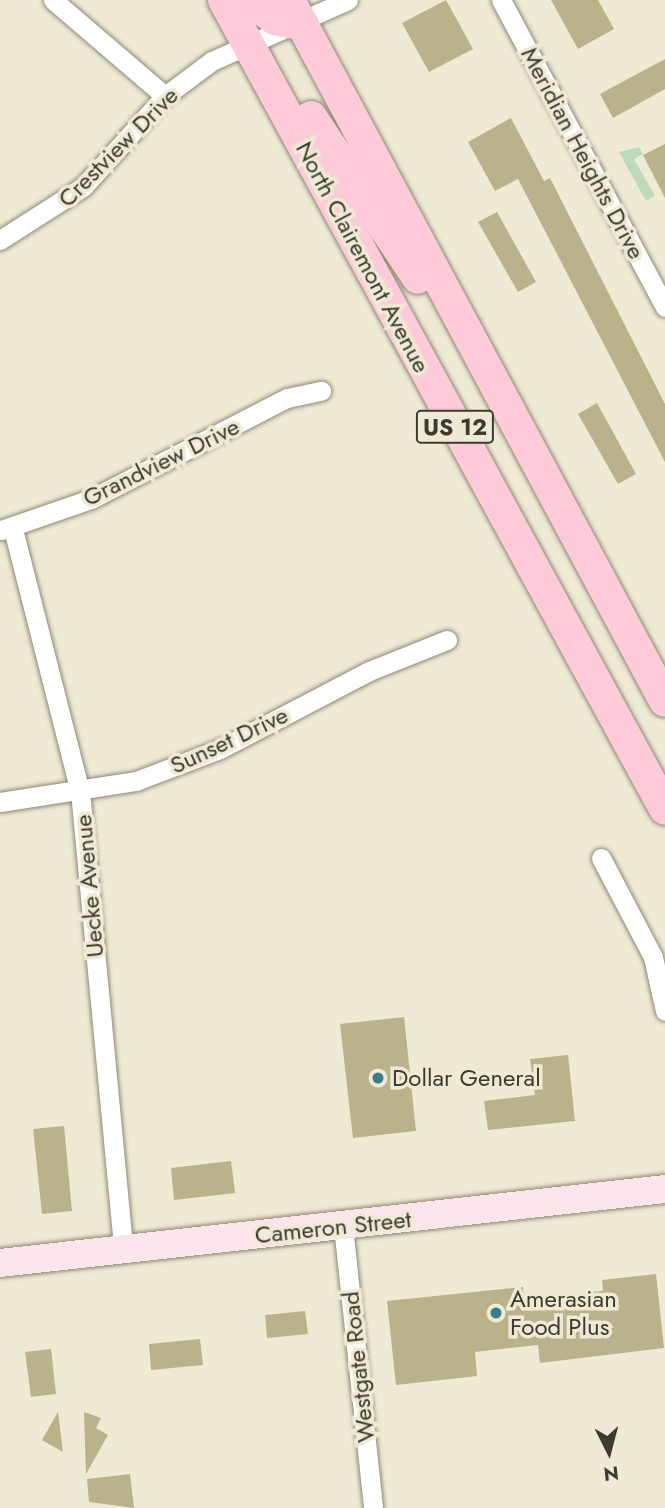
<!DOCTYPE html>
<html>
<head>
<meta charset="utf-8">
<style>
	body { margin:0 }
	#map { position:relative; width:665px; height:1508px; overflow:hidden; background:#efead4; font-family:Jost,sans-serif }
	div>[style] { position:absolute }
	.green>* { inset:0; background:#bedabd }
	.building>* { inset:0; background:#bab28b }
	.roads { filter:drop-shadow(0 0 2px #8d8975) drop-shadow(0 0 2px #8d8975) }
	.street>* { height:19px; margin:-9.5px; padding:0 9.5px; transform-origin:9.5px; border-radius:9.5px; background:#fff }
	.secondary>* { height:28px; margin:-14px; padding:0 14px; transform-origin:14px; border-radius:14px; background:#fee5ec }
	.primary>* { height:32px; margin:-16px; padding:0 16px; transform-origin:16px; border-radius:16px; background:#fdcad9 }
	.dots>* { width:19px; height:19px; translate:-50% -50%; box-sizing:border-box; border:4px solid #efead4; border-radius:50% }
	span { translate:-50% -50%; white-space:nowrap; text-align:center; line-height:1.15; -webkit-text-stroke:7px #efead4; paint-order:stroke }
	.shield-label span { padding:2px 5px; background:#efead4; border:2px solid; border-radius:5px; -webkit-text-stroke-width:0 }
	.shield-label { font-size:23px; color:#3c3a31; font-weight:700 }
	.street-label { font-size:24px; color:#3c3a31 }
	.poi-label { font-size:24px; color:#3c3a31 }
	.left { translate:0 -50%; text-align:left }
	.north { position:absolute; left:574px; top:1417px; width:70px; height:70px; -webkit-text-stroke:5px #efead4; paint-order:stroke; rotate:174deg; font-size:19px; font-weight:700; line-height:28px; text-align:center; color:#3c3a31 }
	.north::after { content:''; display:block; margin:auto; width:24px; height:32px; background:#3c3a31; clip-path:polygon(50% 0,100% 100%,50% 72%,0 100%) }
</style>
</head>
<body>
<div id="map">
	<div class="green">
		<i style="clip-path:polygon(639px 147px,643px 154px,634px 159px,655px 196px,646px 201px,619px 152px)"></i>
	</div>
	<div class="building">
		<i style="clip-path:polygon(446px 0,473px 49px,429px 72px,402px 23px)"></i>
		<i style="clip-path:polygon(551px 0,598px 0,614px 29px,578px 49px)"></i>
		<i style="clip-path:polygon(665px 59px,665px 89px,613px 118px,600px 94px)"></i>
		<i style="clip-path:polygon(511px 118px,544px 181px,550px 178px,665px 404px,665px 462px,518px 179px,495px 191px,468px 142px)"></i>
		<i style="clip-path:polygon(665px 144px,665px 198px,643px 155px)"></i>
		<i style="clip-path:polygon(497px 212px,536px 282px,518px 292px,478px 222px)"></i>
		<i style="clip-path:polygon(597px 403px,636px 474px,618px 484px,578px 414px)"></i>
		<i style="clip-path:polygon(404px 1017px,416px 1131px,353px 1138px,340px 1024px)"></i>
		<i style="clip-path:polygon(568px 1055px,575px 1121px,488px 1130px,484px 1101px,535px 1095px,530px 1059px)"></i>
		<i style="clip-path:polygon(64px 1126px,72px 1211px,42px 1214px,33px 1129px)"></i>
		<i style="clip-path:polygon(231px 1161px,235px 1193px,174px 1200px,171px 1168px)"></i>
		<i style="clip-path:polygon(656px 1274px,664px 1348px,540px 1363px,538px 1345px,475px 1352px,477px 1376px,396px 1385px,387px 1301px,523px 1287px,524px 1304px,592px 1296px,591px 1292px,603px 1291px,602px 1280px)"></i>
		<i style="clip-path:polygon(305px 1311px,308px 1334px,267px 1338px,265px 1315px)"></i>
		<i style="clip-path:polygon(200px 1339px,203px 1365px,151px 1370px,149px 1344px)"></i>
		<i style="clip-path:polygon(51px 1349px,56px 1394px,31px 1397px,25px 1352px)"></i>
		<i style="clip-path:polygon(58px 1412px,63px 1452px,42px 1440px)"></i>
		<i style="clip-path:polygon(84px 1412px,101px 1418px,96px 1428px,108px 1435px,86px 1474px)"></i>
		<i style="clip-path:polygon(130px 1474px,134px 1508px,89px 1502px,87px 1479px)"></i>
	</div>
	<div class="roads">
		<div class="street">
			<i style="left:53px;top:0;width:148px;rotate:40.6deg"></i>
			<i style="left:501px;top:0;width:348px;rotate:61.9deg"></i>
			<i style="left:0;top:240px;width:98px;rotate:-32.6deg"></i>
			<i style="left:83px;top:187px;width:122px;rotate:-48deg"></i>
			<i style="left:165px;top:96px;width:59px;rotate:-36.7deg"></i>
			<i style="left:212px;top:61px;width:149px;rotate:-24.2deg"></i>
			<i style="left:13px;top:529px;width:270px;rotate:75.7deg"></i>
			<i style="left:80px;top:791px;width:461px;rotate:84.6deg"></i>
			<i style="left:1px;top:530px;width:95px;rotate:-19deg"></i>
			<i style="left:91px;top:499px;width:220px;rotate:-27.3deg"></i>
			<i style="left:287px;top:398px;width:35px;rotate:-12deg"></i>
			<i style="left:0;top:802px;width:138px;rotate:-8.8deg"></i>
			<i style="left:136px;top:781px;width:90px;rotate:-20.9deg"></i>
			<i style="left:220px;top:749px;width:168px;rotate:-27.6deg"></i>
			<i style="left:369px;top:671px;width:84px;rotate:-21.7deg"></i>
			<i style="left:601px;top:858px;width:112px;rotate:62.3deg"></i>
			<i style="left:653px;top:957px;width:55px;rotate:77.5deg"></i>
			<i style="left:343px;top:1226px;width:284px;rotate:83.9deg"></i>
		</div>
		<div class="secondary">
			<i style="left:0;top:1263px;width:669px;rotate:-6.35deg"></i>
		</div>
		<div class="primary">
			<i style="left:224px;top:0;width:921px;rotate:61.4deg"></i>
			<i style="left:249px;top:0;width:32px;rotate:36deg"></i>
			<i style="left:275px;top:19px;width:29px;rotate:12deg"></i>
			<i style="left:289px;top:0;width:795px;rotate:61.79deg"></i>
			<i style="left:311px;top:117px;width:193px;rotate:56.4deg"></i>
		</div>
	</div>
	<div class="dots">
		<i style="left:378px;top:1078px;background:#387d8b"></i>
		<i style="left:496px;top:1313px;background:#387d8b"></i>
	</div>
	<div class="shield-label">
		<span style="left:455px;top:427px">US 12</span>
	</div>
	<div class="street-label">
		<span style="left:118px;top:147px;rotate:-45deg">Crestview Drive</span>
		<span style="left:583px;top:153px;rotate:62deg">Meridian Heights Drive</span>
		<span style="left:363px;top:257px;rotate:62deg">North Clairemont Avenue</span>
		<span style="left:161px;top:462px;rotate:-26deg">Grandview Drive</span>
		<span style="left:229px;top:740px;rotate:-25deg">Sunset Drive</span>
		<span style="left:89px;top:886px;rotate:-95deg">Uecke Avenue</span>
		<span style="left:333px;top:1227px;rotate:-6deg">Cameron Street</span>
		<span style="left:358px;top:1367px;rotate:-96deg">Westgate Road</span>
	</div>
	<div class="poi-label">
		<span class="left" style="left:392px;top:1078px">Dollar General</span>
		<span class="left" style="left:510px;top:1313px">Amerasian<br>Food Plus</span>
	</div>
	<div class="north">N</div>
</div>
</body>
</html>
